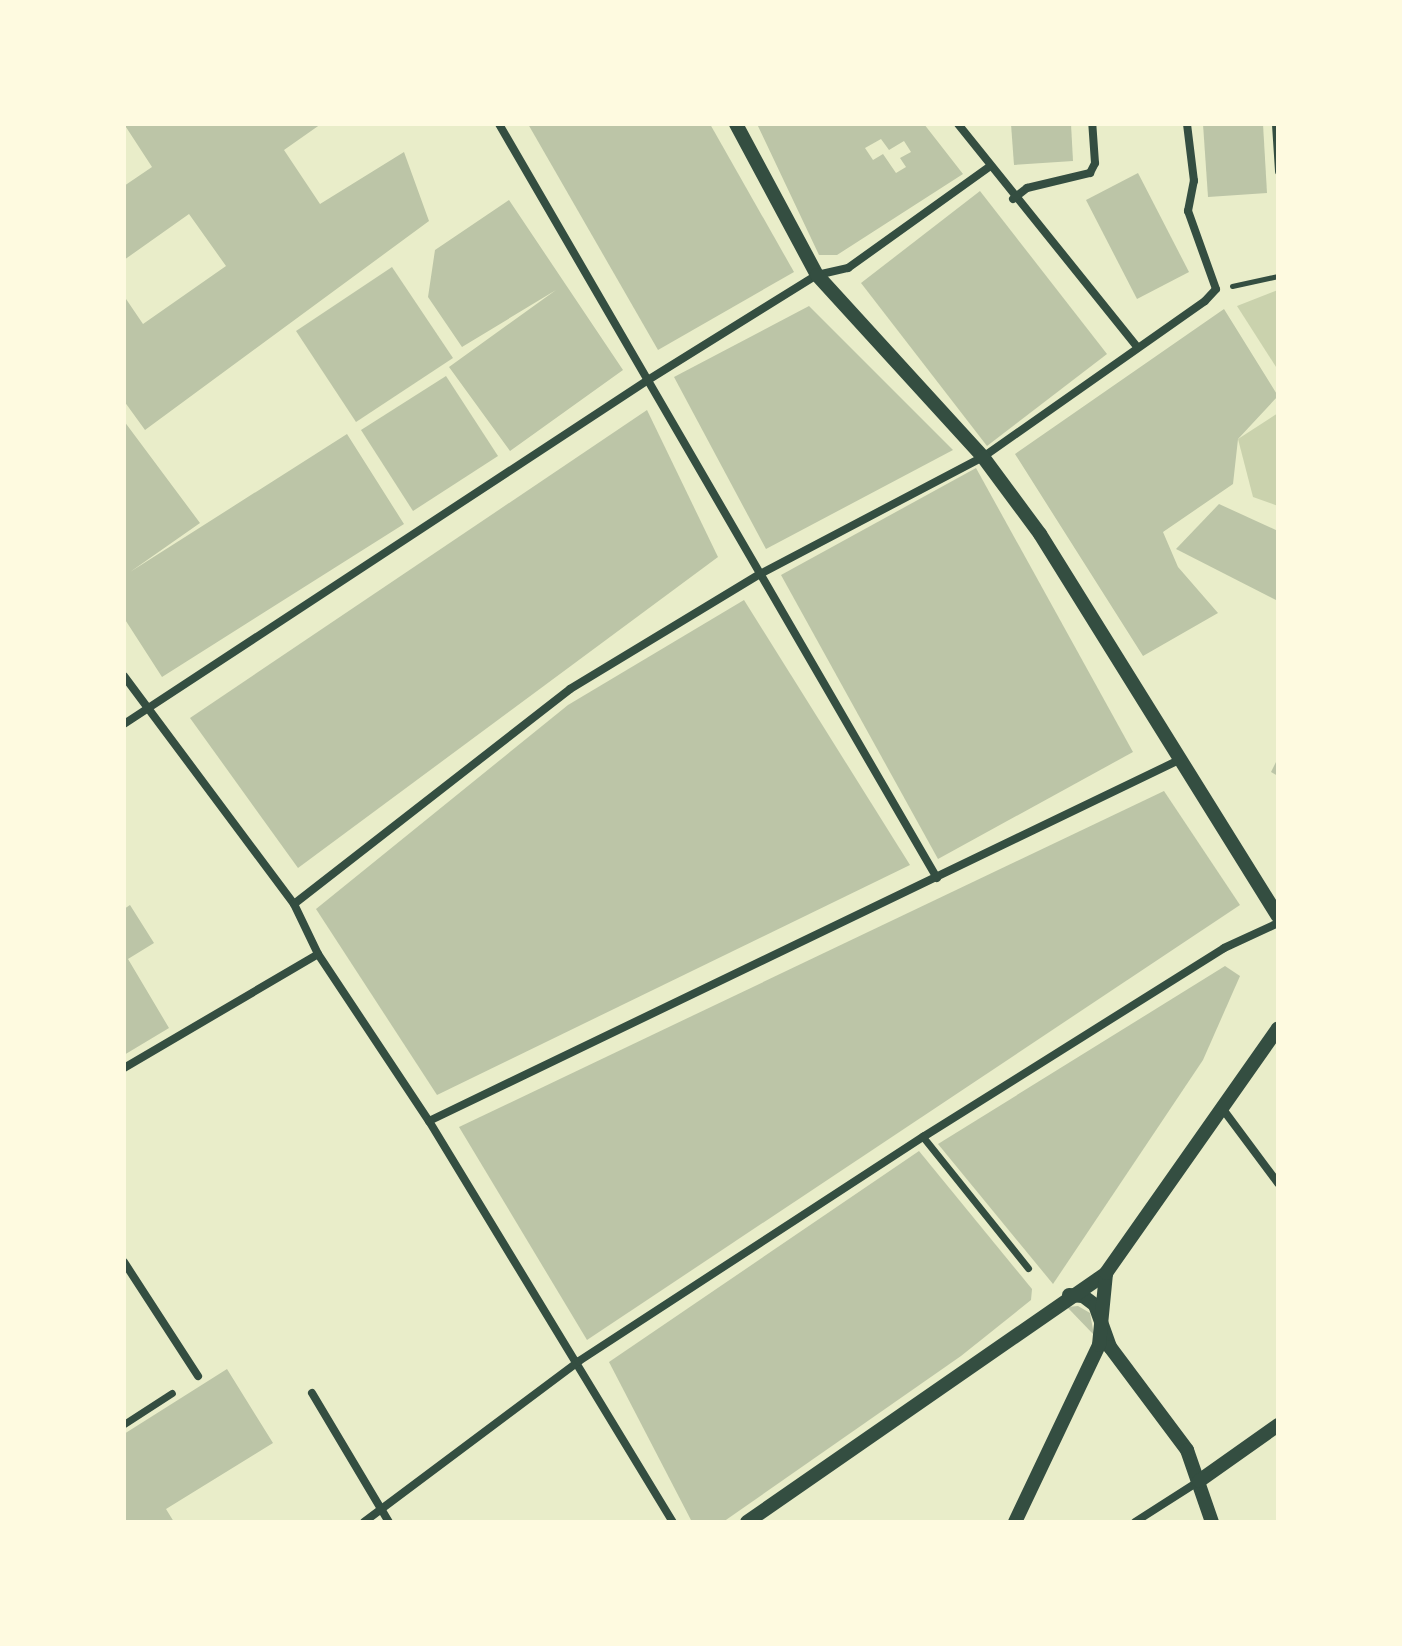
<!DOCTYPE html>
<html>
<head>
<meta charset="utf-8">
<style>
	body { margin:0 }
	#map { position:relative; width:1402px; height:1646px; overflow:hidden; background:#e9edc9; font-family:"Titillium Web",sans-serif }
	div>[style] { position:absolute }
	.green>* { inset:0; background:#cad2ad }
	.building>* { inset:0; background:#bcc5a7 }
	.path>* { height:5px; margin:-2.5px; padding:0 2.5px; transform-origin:2.5px; border-radius:2.5px; background:#344e41 }
	.pedestrian>* { height:7px; margin:-3.5px; padding:0 3.5px; transform-origin:3.5px; border-radius:3.5px; background:#344e41 }
	.minor>* { height:8px; margin:-4px; padding:0 4px; transform-origin:4px; border-radius:4px; background:#344e41 }
	.tertiary>* { height:14px; margin:-7px; padding:0 7px; transform-origin:7px; border-radius:7px; background:#344e41 }
	span { translate:-50% -50%; white-space:nowrap; text-align:center; line-height:1.15; -webkit-text-stroke:8px #fefae0; paint-order:stroke }
	.frame { position:absolute; inset:0; border:126px solid #fefae0; pointer-events:none }
</style>
</head>
<body>
<div id="map">
	<div class="green">
		<i style="clip-path:polygon(1278px 290px,1278px 370px,1237px 306px)"></i>
		<i style="clip-path:polygon(1278px 413px,1278px 506px,1253px 497px,1238px 439px)"></i>
	</div>
	<div class="building">
		<i style="clip-path:polygon(124px 124px,321px 124px,284px 150px,320px 204px,404px 152px,429px 221px,145px 430px,124px 401px,124px 296px,143px 324px,226px 266px,189px 214px,124px 260px,124px 186px,152px 167px)"></i>
		<i style="clip-path:polygon(528px 124px,710px 124px,794px 272px,658px 350px)"></i>
		<i style="clip-path:polygon(evenodd,757px 124px,924px 124px,963px 174px,837px 255px,819px 255px,757px 124px,881px 139px,889px 150px,904px 141px,911px 152px,900px 158px,906px 167px,896px 173px,883px 154px,873px 160px,865px 148px,881px 139px)"></i>
		<i style="clip-path:polygon(1011px 124px,1071px 124px,1073px 161px,1014px 165px)"></i>
		<i style="clip-path:polygon(1203px 124px,1263px 124px,1267px 193px,1208px 197px)"></i>
		<i style="clip-path:polygon(1138px 173px,1189px 272px,1137px 299px,1086px 200px)"></i>
		<i style="clip-path:polygon(980px 191px,1107px 354px,987px 446px,861px 283px)"></i>
		<i style="clip-path:polygon(509px 200px,623px 370px,510px 451px,449px 367px,556px 290px,462px 347px,428px 297px,435px 250px)"></i>
		<i style="clip-path:polygon(392px 267px,453px 358px,356px 422px,296px 331px)"></i>
		<i style="clip-path:polygon(809px 306px,953px 450px,766px 549px,674px 377px)"></i>
		<i style="clip-path:polygon(1224px 309px,1278px 396px,1238px 439px,1233px 484px,1163px 532px,1178px 567px,1218px 613px,1143px 656px,1015px 454px)"></i>
		<i style="clip-path:polygon(446px 376px,498px 456px,413px 511px,361px 430px)"></i>
		<i style="clip-path:polygon(647px 410px,718px 557px,298px 868px,190px 718px)"></i>
		<i style="clip-path:polygon(124px 421px,200px 523px,130px 572px,347px 434px,404px 524px,162px 677px,124px 618px)"></i>
		<i style="clip-path:polygon(976px 468px,1133px 752px,938px 859px,781px 575px)"></i>
		<i style="clip-path:polygon(1219px 504px,1278px 531px,1278px 601px,1176px 549px)"></i>
		<i style="clip-path:polygon(744px 600px,910px 865px,437px 1095px,316px 909px,568px 705px)"></i>
		<i style="clip-path:polygon(1278px 758px,1278px 776px,1271px 772px)"></i>
		<i style="clip-path:polygon(1164px 791px,1240px 905px,587px 1340px,459px 1127px)"></i>
		<i style="clip-path:polygon(130px 905px,154px 943px,128px 959px,169px 1028px,124px 1055px,124px 909px)"></i>
		<i style="clip-path:polygon(1225px 966px,1240px 976px,1203px 1060px,1053px 1284px,938px 1144px)"></i>
		<i style="clip-path:polygon(919px 1151px,1032px 1289px,1031px 1300px,961px 1356px,723px 1522px,692px 1522px,609px 1362px)"></i>
		<i style="clip-path:polygon(1078px 1306px,1090px 1313px,1094px 1335px,1067px 1307px)"></i>
		<i style="clip-path:polygon(227px 1369px,273px 1443px,166px 1509px,174px 1522px,124px 1522px,124px 1434px)"></i>
	</div>
	<div class="path">
		<i style="left:1232px;top:286px;width:47px;rotate:-12.3deg"></i>
	</div>
	<div class="pedestrian">
		<i style="left:1275px;top:124px;width:47px;rotate:86.3deg"></i>
		<i style="left:923px;top:1137px;width:168px;rotate:51.3deg"></i>
		<i style="left:124px;top:1424px;width:57px;rotate:-32.9deg"></i>
	</div>
	<div class="minor">
		<i style="left:499px;top:124px;width:872px;rotate:59.85deg"></i>
		<i style="left:958px;top:124px;width:287px;rotate:51.2deg"></i>
		<i style="left:1013px;top:199px;width:18px;rotate:-38deg"></i>
		<i style="left:1027px;top:188px;width:65px;rotate:-13.4deg"></i>
		<i style="left:1090px;top:173px;width:11px;rotate:-63deg"></i>
		<i style="left:1095px;top:163px;width:39px;rotate:-94deg"></i>
		<i style="left:124px;top:676px;width:284px;rotate:53.3deg"></i>
		<i style="left:294px;top:904px;width:55px;rotate:64.4deg"></i>
		<i style="left:318px;top:954px;width:201px;rotate:56.4deg"></i>
		<i style="left:429px;top:1121px;width:469px;rotate:58.7deg"></i>
		<i style="left:124px;top:724px;width:627px;rotate:-33.28deg"></i>
		<i style="left:648px;top:380px;width:199px;rotate:-31.9deg"></i>
		<i style="left:817px;top:275px;width:32px;rotate:-13deg"></i>
		<i style="left:848px;top:268px;width:173px;rotate:-35.6deg"></i>
		<i style="left:294px;top:904px;width:350px;rotate:-37.9deg"></i>
		<i style="left:570px;top:689px;width:222px;rotate:-31.2deg"></i>
		<i style="left:760px;top:574px;width:252px;rotate:-27.7deg"></i>
		<i style="left:983px;top:457px;width:271px;rotate:-35.1deg"></i>
		<i style="left:1205px;top:301px;width:16px;rotate:-47deg"></i>
		<i style="left:1216px;top:289px;width:83px;rotate:-109.7deg"></i>
		<i style="left:1188px;top:211px;width:31px;rotate:-79deg"></i>
		<i style="left:1194px;top:181px;width:57px;rotate:-97deg"></i>
		<i style="left:124px;top:1068px;width:225px;rotate:-30.4deg"></i>
		<i style="left:1222px;top:1108px;width:94px;rotate:53.3deg"></i>
		<i style="left:429px;top:1121px;width:832px;rotate:-25.7deg"></i>
		<i style="left:124px;top:1262px;width:136px;rotate:57deg"></i>
		<i style="left:312px;top:1393px;width:150px;rotate:59.2deg"></i>
		<i style="left:364px;top:1522px;width:269px;rotate:-36.8deg"></i>
		<i style="left:579px;top:1361px;width:411px;rotate:-33.1deg"></i>
		<i style="left:923px;top:1137px;width:355px;rotate:-32.1deg"></i>
		<i style="left:1224px;top:948px;width:60px;rotate:-24.8deg"></i>
		<i style="left:1135px;top:1522px;width:76px;rotate:-32.6deg"></i>
	</div>
	<div class="tertiary">
		<i style="left:736px;top:124px;width:171px;rotate:61.8deg"></i>
		<i style="left:817px;top:275px;width:246px;rotate:47.6deg"></i>
		<i style="left:983px;top:457px;width:96px;rotate:53.5deg"></i>
		<i style="left:1040px;top:534px;width:450px;rotate:58.1deg"></i>
		<i style="left:1069px;top:1295px;width:14px;rotate:4deg"></i>
		<i style="left:1083px;top:1296px;width:15px;rotate:37deg"></i>
		<i style="left:1095px;top:1305px;width:45px;rotate:70.3deg"></i>
		<i style="left:1110px;top:1347px;width:129px;rotate:53.2deg"></i>
		<i style="left:1187px;top:1450px;width:76px;rotate:70.9deg"></i>
		<i style="left:1199px;top:1481px;width:97px;rotate:-35.3deg"></i>
		<i style="left:747px;top:1522px;width:437px;rotate:-34.7deg"></i>
		<i style="left:1015px;top:1522px;width:196px;rotate:-64.6deg"></i>
		<i style="left:1099px;top:1345px;width:72px;rotate:-84.4deg"></i>
		<i style="left:1106px;top:1273px;width:299px;rotate:-54.9deg"></i>
	</div>
	<div class="frame"></div>
</div>
</body>
</html>
